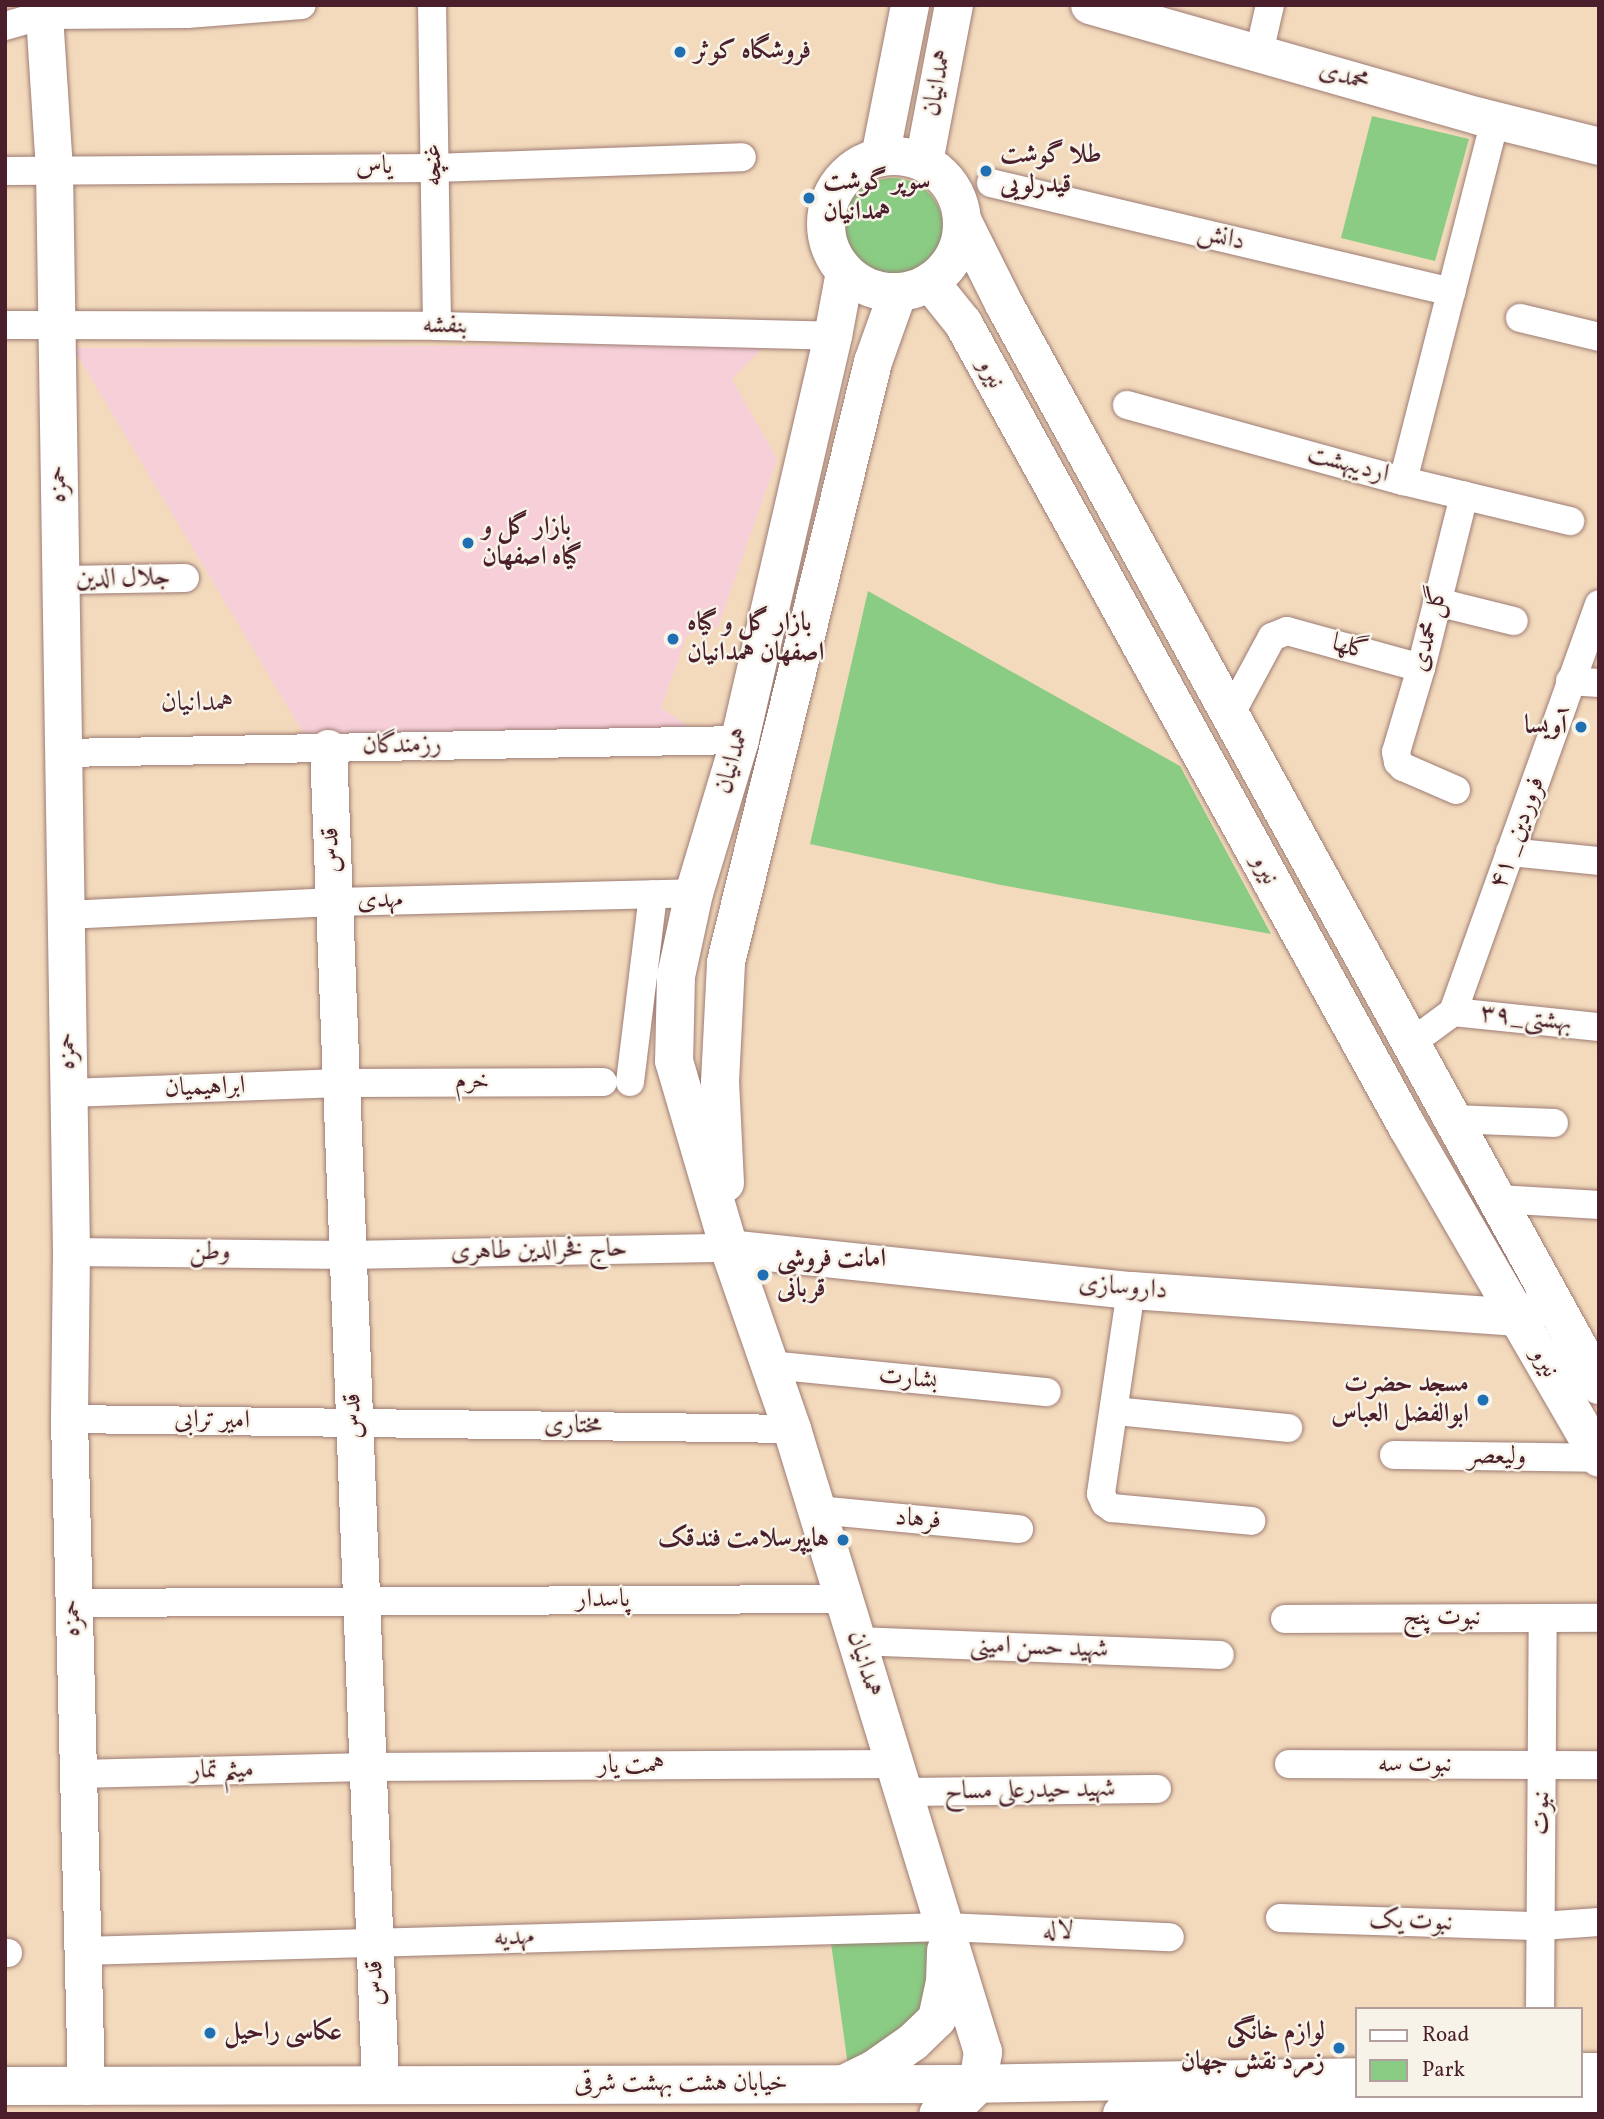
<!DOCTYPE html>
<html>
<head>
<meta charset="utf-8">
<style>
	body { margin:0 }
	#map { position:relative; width:1604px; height:2119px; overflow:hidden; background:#f3dabc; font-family:Vollkorn,Amiri,serif }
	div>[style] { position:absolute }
	.built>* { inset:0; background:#f6cfd9 }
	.green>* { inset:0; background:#8acc84 }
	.round { border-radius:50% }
	.roads { filter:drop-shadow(0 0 2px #9e7c74) drop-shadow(0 0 2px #9e7c74) }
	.minor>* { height:28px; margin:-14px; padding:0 14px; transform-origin:14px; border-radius:14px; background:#fff }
	.tertiary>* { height:37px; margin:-18.5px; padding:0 18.5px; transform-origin:18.5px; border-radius:18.5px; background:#fff }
	.secondary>* { height:38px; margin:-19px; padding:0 19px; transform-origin:19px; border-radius:19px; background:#fff }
	.secondary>.ring { margin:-19px; padding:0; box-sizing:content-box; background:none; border:38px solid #fff; border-radius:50% }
	.dots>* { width:19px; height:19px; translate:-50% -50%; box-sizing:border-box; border:4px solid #f7f3e8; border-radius:50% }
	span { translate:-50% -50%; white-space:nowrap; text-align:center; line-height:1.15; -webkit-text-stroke:5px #f7f3e8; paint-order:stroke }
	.poi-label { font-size:26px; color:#4a1f2b; font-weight:700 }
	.left { translate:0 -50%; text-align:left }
	.right { translate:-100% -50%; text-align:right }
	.street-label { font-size:26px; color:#4a1f2b }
	.neighbourhood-label { font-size:28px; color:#4a1f2b }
	.frame { position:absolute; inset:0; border:7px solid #4a1f2b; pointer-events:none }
	.legend { position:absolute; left:1355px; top:2007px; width:228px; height:91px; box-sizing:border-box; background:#f7f3e8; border:2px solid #b29e9c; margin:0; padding:9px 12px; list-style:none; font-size:21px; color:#4a1f2b }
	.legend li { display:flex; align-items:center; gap:14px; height:35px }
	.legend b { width:35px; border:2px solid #b29e9c }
</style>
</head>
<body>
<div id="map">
	<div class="built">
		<i style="clip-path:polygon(767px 344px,732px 379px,777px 459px,718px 627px,687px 635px,661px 708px,692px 728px,304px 734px,73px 348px)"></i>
	</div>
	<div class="green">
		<i style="clip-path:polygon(1372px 116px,1469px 139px,1435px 261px,1341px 238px)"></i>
		<i class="round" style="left:843px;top:178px;width:100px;height:100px"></i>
		<i style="clip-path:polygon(868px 591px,1180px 766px,1271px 934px,1001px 885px,810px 844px)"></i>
		<i style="clip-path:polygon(936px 1940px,928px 2013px,849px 2073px,831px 1943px)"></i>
	</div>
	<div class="roads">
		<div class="minor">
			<i style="left:432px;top:5px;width:321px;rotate:89.1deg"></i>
			<i style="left:5px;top:26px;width:41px;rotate:-15.8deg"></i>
			<i style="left:44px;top:15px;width:143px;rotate:-0.4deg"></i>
			<i style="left:187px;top:14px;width:115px;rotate:-4.5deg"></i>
			<i style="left:1259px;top:53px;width:49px;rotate:-77.1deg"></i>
			<i style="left:5px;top:171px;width:429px;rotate:-0.4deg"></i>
			<i style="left:434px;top:168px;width:308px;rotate:-2deg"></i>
			<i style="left:991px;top:183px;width:473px;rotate:13.3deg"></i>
			<i style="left:1520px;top:318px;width:81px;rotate:13.5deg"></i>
			<i style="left:5px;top:325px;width:432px;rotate:0.1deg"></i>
			<i style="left:437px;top:326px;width:396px;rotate:1.4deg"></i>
			<i style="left:1127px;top:405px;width:286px;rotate:15.4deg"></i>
			<i style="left:1403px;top:481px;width:172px;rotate:13.5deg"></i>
			<i style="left:1403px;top:481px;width:373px;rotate:-75.7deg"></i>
			<i style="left:61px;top:580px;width:124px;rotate:-0.9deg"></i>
			<i style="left:1437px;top:602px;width:79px;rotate:13.9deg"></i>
			<i style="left:1570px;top:681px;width:29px;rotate:4deg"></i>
			<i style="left:1231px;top:713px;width:86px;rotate:-61.7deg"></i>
			<i style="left:1272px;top:637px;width:16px;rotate:-22deg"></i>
			<i style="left:1287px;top:631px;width:139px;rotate:15.4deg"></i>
			<i style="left:63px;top:753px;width:677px;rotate:-1.1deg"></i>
			<i style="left:1456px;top:790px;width:58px;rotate:-156.5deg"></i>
			<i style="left:1403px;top:767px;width:7px;rotate:-135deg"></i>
			<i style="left:1398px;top:762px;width:10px;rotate:-101deg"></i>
			<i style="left:1396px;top:752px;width:88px;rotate:-73.4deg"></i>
			<i style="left:1421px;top:668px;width:178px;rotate:-76deg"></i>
			<i style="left:1510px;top:852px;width:89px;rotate:5.8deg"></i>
			<i style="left:66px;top:915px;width:268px;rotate:-2.8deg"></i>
			<i style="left:334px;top:902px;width:360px;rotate:-1.4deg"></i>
			<i style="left:1453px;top:1012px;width:147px;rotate:5.9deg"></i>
			<i style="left:1411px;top:1043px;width:52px;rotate:-36.4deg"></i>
			<i style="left:1453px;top:1012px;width:433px;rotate:-70.3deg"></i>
			<i style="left:630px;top:1082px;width:189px;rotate:-83deg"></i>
			<i style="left:69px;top:1093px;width:272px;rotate:-2.1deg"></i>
			<i style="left:341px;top:1083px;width:262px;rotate:-0.2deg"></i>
			<i style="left:1454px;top:1119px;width:100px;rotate:2.3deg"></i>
			<i style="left:1499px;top:1199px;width:100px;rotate:3.4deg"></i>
			<i style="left:71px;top:1252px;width:277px;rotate:0.6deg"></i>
			<i style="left:348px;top:1255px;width:381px;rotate:-1.1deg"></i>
			<i style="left:1131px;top:1290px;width:206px;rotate:98.4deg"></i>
			<i style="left:1101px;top:1494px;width:10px;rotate:66deg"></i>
			<i style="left:1105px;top:1503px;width:9px;rotate:36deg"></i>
			<i style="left:1112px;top:1508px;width:140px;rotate:5.3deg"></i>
			<i style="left:770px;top:1365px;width:278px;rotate:5.6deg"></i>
			<i style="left:1115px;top:1411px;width:174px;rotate:5.6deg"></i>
			<i style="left:69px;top:1419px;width:723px;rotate:0.79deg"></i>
			<i style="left:1394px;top:1455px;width:205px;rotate:0.8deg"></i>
			<i style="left:817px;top:1510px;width:203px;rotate:5.4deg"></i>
			<i style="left:73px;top:1603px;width:772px;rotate:-0.3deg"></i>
			<i style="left:1285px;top:1619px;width:314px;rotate:-0.2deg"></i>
			<i style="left:857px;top:1641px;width:363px;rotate:2.2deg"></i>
			<i style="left:1289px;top:1764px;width:310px;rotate:0.2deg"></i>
			<i style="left:77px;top:1774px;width:291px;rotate:-1.4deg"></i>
			<i style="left:368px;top:1767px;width:526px;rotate:-0.33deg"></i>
			<i style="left:902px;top:1792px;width:255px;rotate:-0.7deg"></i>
			<i style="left:1280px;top:1918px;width:261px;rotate:1.8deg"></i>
			<i style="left:1541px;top:1926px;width:58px;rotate:-3.9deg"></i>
			<i style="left:81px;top:1951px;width:865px;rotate:-1.59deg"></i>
			<i style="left:946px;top:1927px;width:224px;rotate:2.6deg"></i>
			<i style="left:5px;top:1953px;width:3px"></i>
			<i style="left:1540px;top:2009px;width:391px;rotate:-89.6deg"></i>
		</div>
		<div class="tertiary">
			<i style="left:1089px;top:5px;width:405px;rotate:15.9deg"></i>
			<i style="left:1479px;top:116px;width:124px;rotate:14deg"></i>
			<i style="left:44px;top:15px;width:155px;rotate:86.3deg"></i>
			<i style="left:54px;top:170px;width:1082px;rotate:89.1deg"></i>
			<i style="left:71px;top:1252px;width:167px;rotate:90.7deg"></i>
			<i style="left:69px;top:1419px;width:667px;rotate:88.54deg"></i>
			<i style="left:328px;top:748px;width:1338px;rotate:87.77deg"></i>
			<i style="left:729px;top:1248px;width:404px;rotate:6deg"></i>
			<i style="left:1131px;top:1290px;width:388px;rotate:4deg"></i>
			<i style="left:1518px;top:1317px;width:26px;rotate:-25deg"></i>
		</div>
		<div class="secondary">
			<i class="ring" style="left:826px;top:156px;width:98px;height:98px"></i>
			<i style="left:880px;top:157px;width:155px;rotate:-78.8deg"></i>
			<i style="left:924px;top:162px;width:160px;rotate:-79.2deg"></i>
			<i style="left:963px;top:222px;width:92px;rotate:63.4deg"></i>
			<i style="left:1004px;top:304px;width:1234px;rotate:61.17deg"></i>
			<i style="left:845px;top:272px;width:65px;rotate:100.6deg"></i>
			<i style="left:833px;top:336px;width:415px;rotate:103deg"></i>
			<i style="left:740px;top:740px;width:160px;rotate:106.7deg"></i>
			<i style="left:694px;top:893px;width:85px;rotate:102.2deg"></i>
			<i style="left:676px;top:976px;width:85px;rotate:91.3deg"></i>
			<i style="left:674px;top:1061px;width:195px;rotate:73.6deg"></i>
			<i style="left:729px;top:1248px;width:192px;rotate:70.8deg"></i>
			<i style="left:792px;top:1429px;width:652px;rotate:72.96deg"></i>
			<i style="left:983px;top:2052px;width:32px;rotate:99deg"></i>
			<i style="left:978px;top:2084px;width:28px;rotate:135deg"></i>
			<i style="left:958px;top:2104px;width:22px;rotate:153deg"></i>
			<i style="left:930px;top:282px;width:53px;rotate:51.2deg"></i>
			<i style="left:963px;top:323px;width:920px;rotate:61.07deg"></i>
			<i style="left:1408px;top:1128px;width:381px;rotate:59.9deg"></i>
			<i style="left:725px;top:1183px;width:101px;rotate:-92.8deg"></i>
			<i style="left:720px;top:1082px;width:120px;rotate:-87.1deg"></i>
			<i style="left:726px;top:962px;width:618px;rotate:-76.23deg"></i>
			<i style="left:873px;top:362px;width:74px;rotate:-70.3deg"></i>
			<i style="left:1581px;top:2072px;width:18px"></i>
			<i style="left:846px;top:2083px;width:30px;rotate:-26deg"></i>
			<i style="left:873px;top:2070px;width:49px;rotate:-35deg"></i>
			<i style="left:913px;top:2042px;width:33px;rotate:-44deg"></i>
			<i style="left:937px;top:2019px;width:38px;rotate:-78deg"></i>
			<i style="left:945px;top:1982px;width:32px;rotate:-88deg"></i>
			<i style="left:5px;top:2086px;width:962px;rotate:-0.12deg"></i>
			<i style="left:967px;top:2084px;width:390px;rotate:-1deg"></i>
			<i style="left:1122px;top:2114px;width:270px;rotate:-1.5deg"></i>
			<i style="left:1392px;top:2107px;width:207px;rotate:-0.3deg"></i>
		</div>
	</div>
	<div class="dots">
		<i style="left:680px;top:52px;background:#1f6fb2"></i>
		<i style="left:986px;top:171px;background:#1f6fb2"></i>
		<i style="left:809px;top:198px;background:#1f6fb2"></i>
		<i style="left:468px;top:543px;background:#1f6fb2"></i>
		<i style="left:673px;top:639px;background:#1f6fb2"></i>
		<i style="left:1581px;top:727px;background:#1f6fb2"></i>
		<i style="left:763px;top:1275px;background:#1f6fb2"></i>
		<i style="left:1483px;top:1400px;background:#1f6fb2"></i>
		<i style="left:843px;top:1540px;background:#1f6fb2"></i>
		<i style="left:210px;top:2033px;background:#1f6fb2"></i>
		<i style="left:1339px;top:2048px;background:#1f6fb2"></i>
	</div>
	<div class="poi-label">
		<span class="left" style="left:694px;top:52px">فروشگاه کوثر</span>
		<span class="left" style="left:1000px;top:171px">طلا گوشت<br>قیدرلویی</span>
		<span class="left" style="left:823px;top:198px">سوپر گوشت<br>همدانیان</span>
		<span class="left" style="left:482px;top:543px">بازار گل و<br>گیاه اصفهان</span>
		<span class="left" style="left:687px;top:639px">بازار گل و گیاه<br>اصفهان همدانیان</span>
		<span class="right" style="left:1567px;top:727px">آویسا</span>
		<span class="left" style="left:777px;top:1275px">امانت فروشی<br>قربانی</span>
		<span class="right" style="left:1469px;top:1400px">مسجد حضرت<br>ابوالفضل العباس</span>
		<span class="right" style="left:829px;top:1540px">هایپرسلامت فندقک</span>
		<span class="left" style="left:224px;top:2033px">عکاسی راحیل</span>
		<span class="right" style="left:1325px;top:2048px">لوازم خانگی<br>زمرد نقش جهان</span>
	</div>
	<div class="street-label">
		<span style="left:1344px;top:77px;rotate:16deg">محمدی</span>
		<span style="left:938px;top:83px;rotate:-80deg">همدانیان</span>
		<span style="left:434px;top:165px;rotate:-91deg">غنچه</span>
		<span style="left:374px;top:167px">یاس</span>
		<span style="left:1221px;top:238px;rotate:13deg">دانش</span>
		<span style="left:445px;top:326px;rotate:1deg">بنفشه</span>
		<span style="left:990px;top:374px;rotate:61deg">نیرو</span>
		<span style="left:1348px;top:465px;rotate:15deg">اردیبهشت</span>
		<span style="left:59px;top:484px;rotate:-91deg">حمزه</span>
		<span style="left:123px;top:579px;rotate:-1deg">جلال الدین</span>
		<span style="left:1430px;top:629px;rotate:-76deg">گل محمدی</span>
		<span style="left:1350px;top:648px;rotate:16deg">گلها</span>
		<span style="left:402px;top:746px;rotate:-1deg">رزمندگان</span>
		<span style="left:733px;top:761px;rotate:-74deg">همدانیان</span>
		<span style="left:1518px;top:833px;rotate:-70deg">۴۱ _فروردین</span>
		<span style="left:332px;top:850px;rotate:-92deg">قدس</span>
		<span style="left:1264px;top:870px;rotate:61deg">نیرو</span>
		<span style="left:380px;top:901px;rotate:-1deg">مهدی</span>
		<span style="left:1526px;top:1019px;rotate:6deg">۳۹_بهشتی</span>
		<span style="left:68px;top:1051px;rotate:-91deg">حمزه</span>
		<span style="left:472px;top:1082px">خرم</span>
		<span style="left:205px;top:1088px;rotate:-2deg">ابراهیمیان</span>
		<span style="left:539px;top:1251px;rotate:-1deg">حاج فخرالدین طاهری</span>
		<span style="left:210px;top:1253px;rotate:1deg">وطن</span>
		<span style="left:1123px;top:1288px;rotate:5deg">داروسازی</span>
		<span style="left:1544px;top:1363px;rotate:60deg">نیرو</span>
		<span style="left:908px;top:1379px;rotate:6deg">بشارت</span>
		<span style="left:354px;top:1416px;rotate:-92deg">قدس</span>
		<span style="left:212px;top:1421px;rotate:1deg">امیر ترابی</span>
		<span style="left:573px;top:1426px;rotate:1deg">مختاری</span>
		<span style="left:1497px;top:1457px;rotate:1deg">ولیعصر</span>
		<span style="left:918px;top:1520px;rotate:5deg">فرهاد</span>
		<span style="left:603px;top:1600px">پاسدار</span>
		<span style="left:73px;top:1618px;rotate:-91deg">حمزه</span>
		<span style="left:1442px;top:1618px">نبوت پنج</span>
		<span style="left:1039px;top:1648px;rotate:2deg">شهید حسن امینی</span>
		<span style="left:864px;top:1664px;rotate:73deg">همدانیان</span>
		<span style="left:1415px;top:1765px">نبوت سه</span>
		<span style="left:631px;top:1766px">همت یار</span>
		<span style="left:222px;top:1771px;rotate:-1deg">میثم تمار</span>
		<span style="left:1030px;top:1791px;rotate:-1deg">شهید حیدرعلی مساح</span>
		<span style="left:1542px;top:1813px;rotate:-90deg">نبوت</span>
		<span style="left:1411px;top:1922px;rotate:2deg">نبوت یک</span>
		<span style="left:1058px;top:1932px;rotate:2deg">لاله</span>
		<span style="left:514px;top:1938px;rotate:-1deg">مهدیه</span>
		<span style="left:376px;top:1983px;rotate:-92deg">قدس</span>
		<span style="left:681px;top:2084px">خیابان هشت بهشت شرقی</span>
	</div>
	<div class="neighbourhood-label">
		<span style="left:197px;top:703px">همدانیان</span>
	</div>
	<div class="frame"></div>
	<ul class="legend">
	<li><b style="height:9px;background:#fff"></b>Road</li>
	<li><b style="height:19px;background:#8acc84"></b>Park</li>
	</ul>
</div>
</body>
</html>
